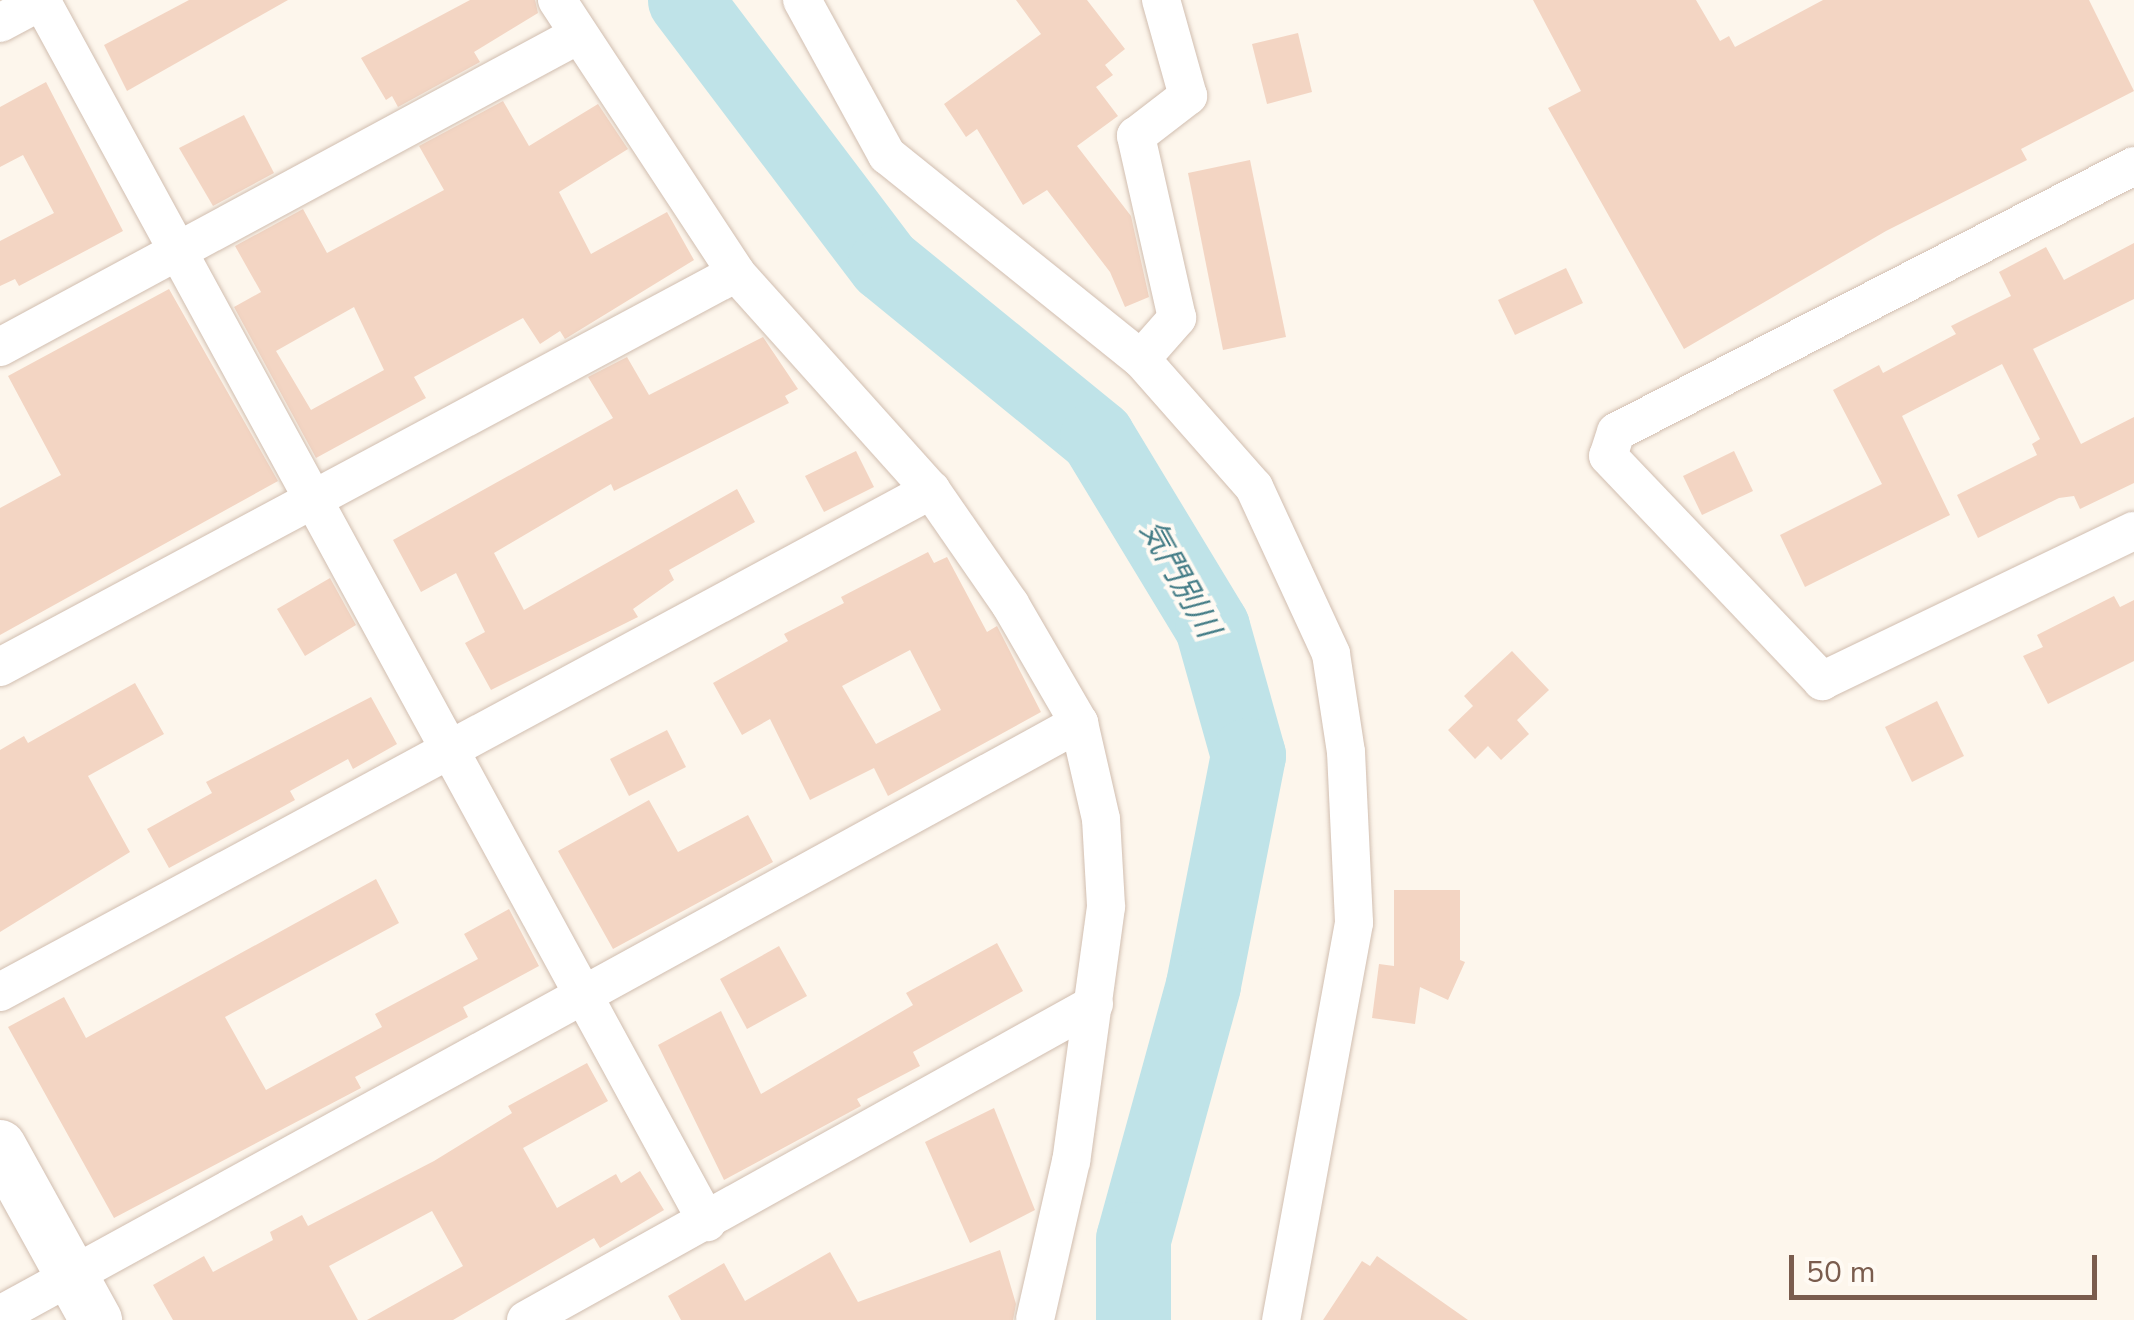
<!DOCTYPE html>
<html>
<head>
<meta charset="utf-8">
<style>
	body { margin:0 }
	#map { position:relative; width:2134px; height:1320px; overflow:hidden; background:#fdf6ec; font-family:"Nunito Sans","Noto Sans JP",sans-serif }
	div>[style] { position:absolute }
	.river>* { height:75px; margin:-37.5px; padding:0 37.5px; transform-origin:37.5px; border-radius:37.5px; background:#bfe3e8 }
	.building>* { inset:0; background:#f3d5c3 }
	.roads { filter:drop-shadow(0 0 2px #d1beb0) drop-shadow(0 0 2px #d1beb0) }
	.street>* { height:38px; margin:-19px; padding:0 19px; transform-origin:19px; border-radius:19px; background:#fff }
	.secondary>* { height:52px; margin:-26px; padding:0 26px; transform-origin:26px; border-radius:26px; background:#fff }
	span { translate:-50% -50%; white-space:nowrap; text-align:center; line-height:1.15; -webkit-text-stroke:8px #fffaf3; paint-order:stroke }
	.water-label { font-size:32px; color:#437c86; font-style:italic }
	.scale { position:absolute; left:1789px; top:1255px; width:308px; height:45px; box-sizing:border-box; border:5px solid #7a5c4d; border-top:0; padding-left:12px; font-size:30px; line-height:35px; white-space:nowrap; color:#7a5c4d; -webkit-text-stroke:8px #fffaf3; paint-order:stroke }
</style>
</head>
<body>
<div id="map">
	<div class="river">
		<i style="left:685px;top:0;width:331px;rotate:52.9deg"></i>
		<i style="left:885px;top:264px;width:274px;rotate:39.2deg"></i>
		<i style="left:1097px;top:437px;width:222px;rotate:58.8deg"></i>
		<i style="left:1212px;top:627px;width:133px;rotate:74.3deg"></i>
		<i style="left:1248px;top:755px;width:234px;rotate:101.1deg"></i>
		<i style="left:1203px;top:985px;width:263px;rotate:105.4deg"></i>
		<i style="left:1133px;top:1239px;width:81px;rotate:90deg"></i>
	</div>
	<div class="building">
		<i style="clip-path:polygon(189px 0,288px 0,127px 91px,104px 45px)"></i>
		<i style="clip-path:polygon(470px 0,535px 0,538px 13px,474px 52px,480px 62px,398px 107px,392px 96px,386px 100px,361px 58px)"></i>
		<i style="clip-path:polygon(1016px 0,1087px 0,1125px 49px,1105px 65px,1113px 75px,1096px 87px,1118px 116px,1077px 146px,1131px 216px,1149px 297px,1125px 307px,1110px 272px,1047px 190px,1023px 205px,977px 129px,966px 137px,944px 104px,1041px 34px)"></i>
		<i style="clip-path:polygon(1533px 0,1696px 0,1720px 41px,1729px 36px,1735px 47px,1823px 0,2089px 0,2134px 91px,2021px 149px,2027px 160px,1886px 231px,1684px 349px,1548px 108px,1581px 91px)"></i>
		<i style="clip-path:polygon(1298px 33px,1312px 92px,1267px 104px,1252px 44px)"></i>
		<i style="clip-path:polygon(46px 82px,123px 231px,19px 286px,15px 279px,0 286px,0 241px,54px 213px,23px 155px,0 167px,0 107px)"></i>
		<i style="clip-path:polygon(evenodd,503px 101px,529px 146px,598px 104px,628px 149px,559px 192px,591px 254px,667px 212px,694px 260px,565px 339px,560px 331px,540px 344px,523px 318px,414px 377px,426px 398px,316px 458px,234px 307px,261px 292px,235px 246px,303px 209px,327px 253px,444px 190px,419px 146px,503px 101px,354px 307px,384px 370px,311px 410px,276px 351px,354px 307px)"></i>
		<i style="clip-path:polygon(244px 115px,274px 173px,213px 206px,179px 148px)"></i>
		<i style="clip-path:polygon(1250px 160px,1286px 337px,1223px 350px,1188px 173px)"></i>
		<i style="clip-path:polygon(2134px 243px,2134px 299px,2033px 349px,2081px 444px,2134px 417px,2134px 483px,2080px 509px,2074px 496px,2059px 498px,1978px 538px,1957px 495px,2037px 455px,2032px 444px,2040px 439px,2002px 364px,1902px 416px,1950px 515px,1805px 587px,1780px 535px,1882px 484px,1833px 390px,1879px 365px,1883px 373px,1956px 334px,1951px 326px,2011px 296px,1999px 272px,2046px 247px,2064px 280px)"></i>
		<i style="clip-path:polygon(1566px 268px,1583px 303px,1515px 335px,1498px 300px)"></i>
		<i style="clip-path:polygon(169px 289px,278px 481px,0 635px,0 508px,61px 475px,8px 376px)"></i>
		<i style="clip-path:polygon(763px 337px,798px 389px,785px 396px,789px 403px,614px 491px,611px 484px,494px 553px,524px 610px,737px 489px,755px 522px,669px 570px,674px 580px,633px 609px,638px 617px,491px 690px,465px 643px,485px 632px,456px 573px,421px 592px,393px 540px,613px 418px,588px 377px,627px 357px,649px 395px)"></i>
		<i style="clip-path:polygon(856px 451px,874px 487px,824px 512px,805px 476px)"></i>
		<i style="clip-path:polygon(1734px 451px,1753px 491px,1702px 515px,1683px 476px)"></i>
		<i style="clip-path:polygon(evenodd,928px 552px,934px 563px,947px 557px,987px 632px,997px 626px,1041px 712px,888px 796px,874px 768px,810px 800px,770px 719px,742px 735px,713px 683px,788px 641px,784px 634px,844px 603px,841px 597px,928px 552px,910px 650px,941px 710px,876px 744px,842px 686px,910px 650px)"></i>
		<i style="clip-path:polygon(330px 578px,356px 625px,305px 656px,277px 609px)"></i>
		<i style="clip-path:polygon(2114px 596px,2120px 607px,2134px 600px,2134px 661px,2048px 704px,2023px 656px,2043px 647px,2037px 635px)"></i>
		<i style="clip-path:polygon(1512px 651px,1549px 690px,1517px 720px,1529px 734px,1501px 760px,1488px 746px,1475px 759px,1448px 730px,1473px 706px,1464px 696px)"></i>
		<i style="clip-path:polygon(135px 683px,164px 734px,88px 776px,130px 852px,0 932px,0 750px,24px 736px,28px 743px)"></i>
		<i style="clip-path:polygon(371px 697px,397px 744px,353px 769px,348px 759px,290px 791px,295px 800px,169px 868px,147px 829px,212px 793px,206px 782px)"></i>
		<i style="clip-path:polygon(1937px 701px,1964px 756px,1912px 782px,1885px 727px)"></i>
		<i style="clip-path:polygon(667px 730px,686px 767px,629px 796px,610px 759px)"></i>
		<i style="clip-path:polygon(649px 800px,678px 852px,748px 815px,773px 862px,613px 949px,558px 851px)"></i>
		<i style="clip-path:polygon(376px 879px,399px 923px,225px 1017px,266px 1090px,382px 1027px,375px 1014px,478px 959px,464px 934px,509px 909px,539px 966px,463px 1007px,468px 1017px,355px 1077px,361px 1088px,114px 1218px,8px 1027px,64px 997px,86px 1038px)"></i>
		<i style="clip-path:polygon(1394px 890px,1460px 890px,1460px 960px,1465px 962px,1448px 1000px,1420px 987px,1415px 1024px,1372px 1018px,1379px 964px,1394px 966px)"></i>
		<i style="clip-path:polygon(997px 943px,1023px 991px,913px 1052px,920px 1066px,857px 1099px,861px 1106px,724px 1180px,658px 1045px,721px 1011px,761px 1094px,913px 1005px,906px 993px)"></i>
		<i style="clip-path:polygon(779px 946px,807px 996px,747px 1029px,720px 979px)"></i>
		<i style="clip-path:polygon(587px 1063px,608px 1101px,523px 1148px,557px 1208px,616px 1174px,621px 1183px,640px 1171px,664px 1210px,600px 1248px,594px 1238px,453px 1320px,367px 1320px,463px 1266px,432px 1211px,329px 1266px,358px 1320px,173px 1320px,153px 1285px,204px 1256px,213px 1272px,273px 1240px,270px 1232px,302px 1215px,308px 1226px,434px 1161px,512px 1113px,508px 1106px)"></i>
		<i style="clip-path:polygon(994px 1108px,1035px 1210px,970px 1243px,925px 1142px)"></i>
		<i style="clip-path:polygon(1000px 1250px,1016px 1304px,1013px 1320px,681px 1320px,668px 1296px,724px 1263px,745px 1301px,830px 1252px,858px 1302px)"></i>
		<i style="clip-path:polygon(1377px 1256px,1468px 1320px,1323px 1320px,1362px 1261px,1370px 1266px)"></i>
	</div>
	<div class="roads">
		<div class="street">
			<i style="left:41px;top:0;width:1392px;rotate:61.41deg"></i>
			<i style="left:557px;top:0;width:326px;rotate:56.7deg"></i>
			<i style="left:736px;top:273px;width:292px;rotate:48.1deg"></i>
			<i style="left:931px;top:490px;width:139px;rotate:55.3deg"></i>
			<i style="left:1010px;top:604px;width:138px;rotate:59.9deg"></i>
			<i style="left:1079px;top:723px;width:98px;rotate:77.1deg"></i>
			<i style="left:1101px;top:819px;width:88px;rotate:86.7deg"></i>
			<i style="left:1106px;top:907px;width:256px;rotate:97.8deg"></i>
			<i style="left:1071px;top:1161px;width:163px;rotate:102.8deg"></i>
			<i style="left:802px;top:0;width:177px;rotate:61.3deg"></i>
			<i style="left:887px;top:155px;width:326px;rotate:38.8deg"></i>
			<i style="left:1141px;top:359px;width:171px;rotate:48.6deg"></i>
			<i style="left:1254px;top:487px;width:184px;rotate:65.2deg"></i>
			<i style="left:1331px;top:654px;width:99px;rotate:81.3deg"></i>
			<i style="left:1346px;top:752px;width:171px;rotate:87.3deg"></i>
			<i style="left:1354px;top:923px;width:404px;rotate:100.4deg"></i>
			<i style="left:0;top:23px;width:49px;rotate:-28.1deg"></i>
			<i style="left:2134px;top:166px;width:582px;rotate:152.82deg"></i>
			<i style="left:1616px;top:432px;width:25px;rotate:108deg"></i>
			<i style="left:1608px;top:456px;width:311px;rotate:46.4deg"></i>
			<i style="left:1822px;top:681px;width:346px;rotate:-25.7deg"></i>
			<i style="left:0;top:347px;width:657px;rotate:-28.36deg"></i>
			<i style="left:1141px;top:359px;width:55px;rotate:-48.7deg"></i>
			<i style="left:1177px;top:318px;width:187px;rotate:-102.7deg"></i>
			<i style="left:1136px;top:136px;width:66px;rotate:-37.6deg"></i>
			<i style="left:1188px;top:96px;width:100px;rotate:-105.7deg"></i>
			<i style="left:0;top:667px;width:835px;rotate:-28.16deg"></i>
			<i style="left:0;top:992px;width:1058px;rotate:-28.33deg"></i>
			<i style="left:0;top:1315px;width:1231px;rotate:-28.75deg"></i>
			<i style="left:526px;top:1320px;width:650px;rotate:-29.09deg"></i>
		</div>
		<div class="secondary">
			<i style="left:0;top:1146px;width:199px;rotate:61.1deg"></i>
		</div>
	</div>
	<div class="water-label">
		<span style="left:1179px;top:579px;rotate:61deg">気門別川</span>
	</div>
	<div class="scale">50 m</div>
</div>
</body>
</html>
